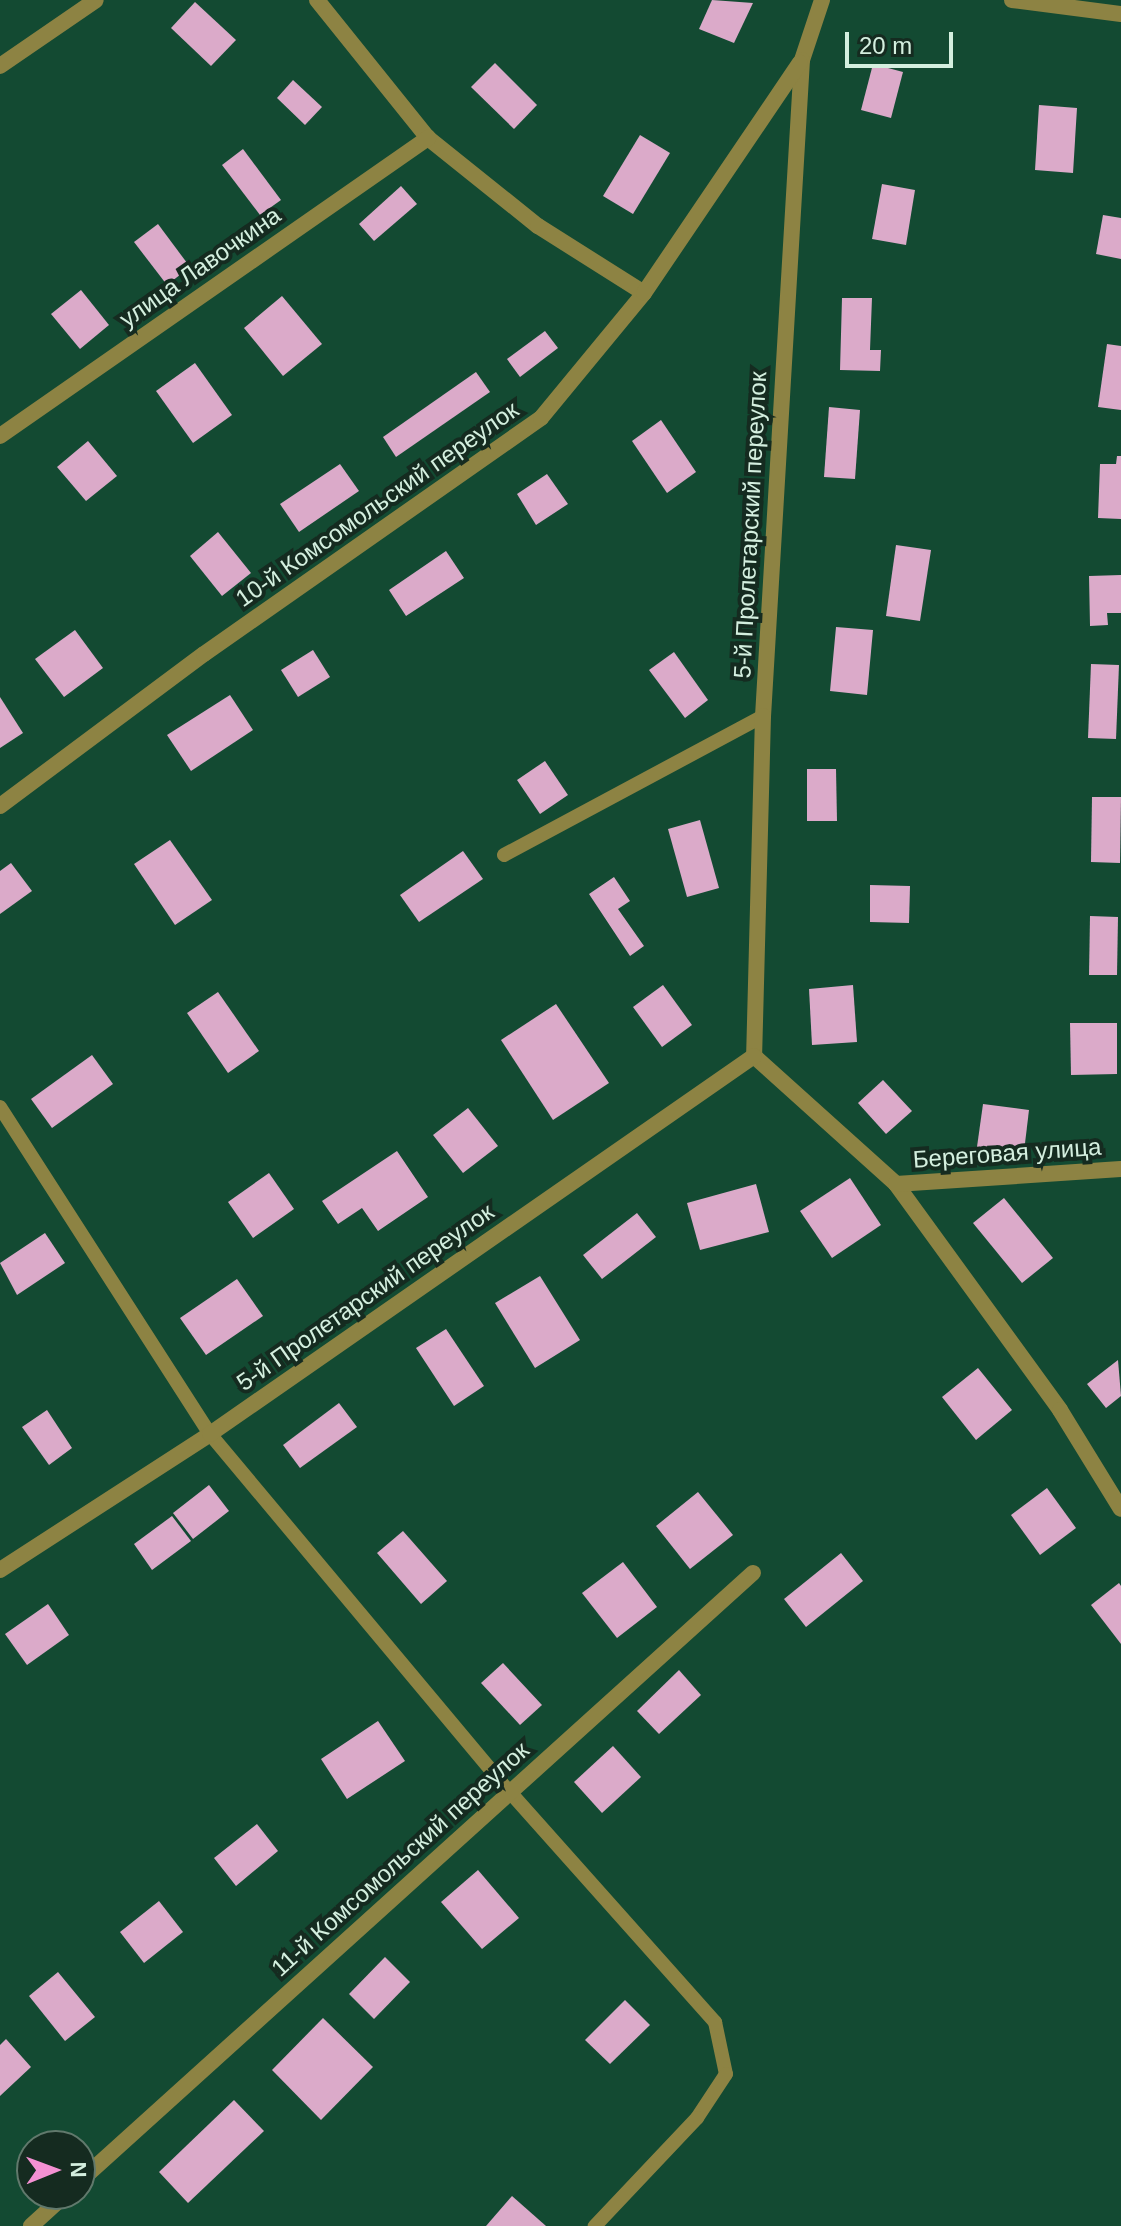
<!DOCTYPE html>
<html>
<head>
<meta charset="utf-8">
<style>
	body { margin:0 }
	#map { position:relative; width:1121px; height:2226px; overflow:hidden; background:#134a32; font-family:Helvetica,sans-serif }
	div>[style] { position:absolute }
	.building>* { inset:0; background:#dbaac9 }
	.service>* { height:14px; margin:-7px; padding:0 7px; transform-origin:7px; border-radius:7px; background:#8d8343 }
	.minor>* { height:16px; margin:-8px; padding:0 8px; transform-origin:8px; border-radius:8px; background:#8d8343 }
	span { translate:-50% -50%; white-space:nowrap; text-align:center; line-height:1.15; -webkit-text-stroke:8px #152b20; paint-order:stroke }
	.street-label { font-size:24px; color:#d4efdf }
	.north { position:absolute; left:16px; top:2130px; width:80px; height:80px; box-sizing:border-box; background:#152b20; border:2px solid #61796c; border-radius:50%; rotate:89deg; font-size:22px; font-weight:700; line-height:32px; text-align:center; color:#d4efdf }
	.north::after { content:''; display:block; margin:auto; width:28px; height:36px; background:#f491d3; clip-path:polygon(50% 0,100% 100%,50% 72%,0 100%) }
	.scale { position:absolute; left:845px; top:32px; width:108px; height:36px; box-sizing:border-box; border:4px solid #d4efdf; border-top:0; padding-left:10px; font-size:24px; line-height:28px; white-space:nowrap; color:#d4efdf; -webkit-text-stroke:6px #152b20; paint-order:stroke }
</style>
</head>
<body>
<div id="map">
	<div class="building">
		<i style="clip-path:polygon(712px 0,753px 3px,734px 43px,699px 29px)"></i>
		<i style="clip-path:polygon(195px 2px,236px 40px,211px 66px,171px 28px)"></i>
		<i style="clip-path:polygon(495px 63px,537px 105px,514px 129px,471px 87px)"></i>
		<i style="clip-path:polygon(873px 64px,903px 72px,891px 118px,861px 110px)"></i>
		<i style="clip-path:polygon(293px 80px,322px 107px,305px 125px,277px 98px)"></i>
		<i style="clip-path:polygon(1039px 105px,1077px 108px,1073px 173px,1035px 170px)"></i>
		<i style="clip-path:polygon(640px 135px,670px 153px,633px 214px,603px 196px)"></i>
		<i style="clip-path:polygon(243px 149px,281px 200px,260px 215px,222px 165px)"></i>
		<i style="clip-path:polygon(882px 184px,915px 190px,906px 245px,872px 239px)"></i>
		<i style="clip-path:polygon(401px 186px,417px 204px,374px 241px,359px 224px)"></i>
		<i style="clip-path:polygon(1103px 215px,1121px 218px,1121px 259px,1096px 254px)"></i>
		<i style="clip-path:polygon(158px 224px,190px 267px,167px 285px,134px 242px)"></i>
		<i style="clip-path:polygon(81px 290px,109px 325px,80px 349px,51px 314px)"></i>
		<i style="clip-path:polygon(282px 296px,322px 344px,283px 376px,244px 328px)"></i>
		<i style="clip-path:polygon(842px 298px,872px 298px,870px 350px,881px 350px,880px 371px,840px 370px)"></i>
		<i style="clip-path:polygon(545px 331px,558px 348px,520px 377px,507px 359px)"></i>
		<i style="clip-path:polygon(1107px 344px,1121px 346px,1121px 410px,1098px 407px)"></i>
		<i style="clip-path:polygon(195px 363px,232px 415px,193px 443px,156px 391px)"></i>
		<i style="clip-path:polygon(476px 372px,490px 392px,396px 457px,383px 437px)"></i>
		<i style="clip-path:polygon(829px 407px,860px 410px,855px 479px,824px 477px)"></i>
		<i style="clip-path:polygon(661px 420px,696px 472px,667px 493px,632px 441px)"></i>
		<i style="clip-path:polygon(88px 441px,117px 476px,86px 501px,57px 467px)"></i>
		<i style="clip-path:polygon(1117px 456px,1121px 456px,1121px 519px,1098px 518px,1100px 464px,1116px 464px)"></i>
		<i style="clip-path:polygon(340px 464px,359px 491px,299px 532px,280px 504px)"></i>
		<i style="clip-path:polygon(547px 474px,568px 504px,536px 525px,517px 494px)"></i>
		<i style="clip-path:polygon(218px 532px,251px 573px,222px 596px,190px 556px)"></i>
		<i style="clip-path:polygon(896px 545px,931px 550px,920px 621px,886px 616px)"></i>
		<i style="clip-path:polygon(446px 551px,464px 578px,406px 616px,389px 590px)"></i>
		<i style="clip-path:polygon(1121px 575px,1121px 613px,1107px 613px,1108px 625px,1090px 626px,1089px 576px)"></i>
		<i style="clip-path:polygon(836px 627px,873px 630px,867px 695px,830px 691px)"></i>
		<i style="clip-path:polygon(75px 630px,103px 668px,64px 697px,35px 659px)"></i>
		<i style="clip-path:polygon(313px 650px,330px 677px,298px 697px,281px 670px)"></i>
		<i style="clip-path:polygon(674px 652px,708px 700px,685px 718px,649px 670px)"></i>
		<i style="clip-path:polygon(1091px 664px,1119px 665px,1116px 739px,1088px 738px)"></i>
		<i style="clip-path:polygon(230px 695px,253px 730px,191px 771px,167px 735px)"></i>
		<i style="clip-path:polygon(0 697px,23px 733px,0 748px)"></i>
		<i style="clip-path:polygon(545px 761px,568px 795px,540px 814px,517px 780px)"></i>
		<i style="clip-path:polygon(807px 769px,836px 769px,837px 821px,807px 821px)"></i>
		<i style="clip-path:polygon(1092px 797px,1121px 797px,1120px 863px,1091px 862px)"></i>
		<i style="clip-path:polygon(700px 820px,719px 888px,687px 897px,668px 829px)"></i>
		<i style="clip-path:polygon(170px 840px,212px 900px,175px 925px,134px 864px)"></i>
		<i style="clip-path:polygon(463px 851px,483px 879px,419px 922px,400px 895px)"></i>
		<i style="clip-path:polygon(11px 863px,32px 891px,0 914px,0 871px)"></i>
		<i style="clip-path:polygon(614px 877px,630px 901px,618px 909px,644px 946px,630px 956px,589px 894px)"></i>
		<i style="clip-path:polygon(870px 885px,910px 886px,909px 923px,870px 922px)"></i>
		<i style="clip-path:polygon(1090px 916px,1118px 917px,1117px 975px,1089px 975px)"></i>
		<i style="clip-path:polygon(663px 985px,692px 1025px,662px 1047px,633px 1007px)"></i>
		<i style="clip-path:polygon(853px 985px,857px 1042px,812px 1045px,809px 989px)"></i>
		<i style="clip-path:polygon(218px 992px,259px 1051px,228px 1073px,187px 1013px)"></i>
		<i style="clip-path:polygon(556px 1004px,609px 1083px,553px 1120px,501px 1040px)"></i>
		<i style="clip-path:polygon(1070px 1023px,1117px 1023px,1117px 1074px,1071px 1075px)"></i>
		<i style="clip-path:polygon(92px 1055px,113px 1084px,52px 1128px,31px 1099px)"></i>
		<i style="clip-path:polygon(883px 1080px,912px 1111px,886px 1134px,858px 1103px)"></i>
		<i style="clip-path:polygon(983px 1104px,1029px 1110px,1023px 1160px,976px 1154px)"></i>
		<i style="clip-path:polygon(468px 1108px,498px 1146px,463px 1173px,433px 1135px)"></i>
		<i style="clip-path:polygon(397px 1151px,428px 1197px,378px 1231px,362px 1208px,338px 1224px,322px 1201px)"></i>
		<i style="clip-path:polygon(269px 1173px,294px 1209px,253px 1238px,228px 1202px)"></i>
		<i style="clip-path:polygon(850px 1178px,881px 1225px,832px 1258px,800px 1211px)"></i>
		<i style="clip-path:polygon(756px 1184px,769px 1232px,700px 1250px,687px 1203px)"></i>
		<i style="clip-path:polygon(1004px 1198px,1053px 1258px,1022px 1283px,973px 1223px)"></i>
		<i style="clip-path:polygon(637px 1213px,656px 1237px,602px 1279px,583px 1255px)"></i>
		<i style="clip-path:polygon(45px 1233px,65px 1263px,17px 1295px,0 1263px)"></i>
		<i style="clip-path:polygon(540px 1276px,580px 1340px,535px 1368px,495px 1303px)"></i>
		<i style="clip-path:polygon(237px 1279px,263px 1316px,206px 1355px,180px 1318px)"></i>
		<i style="clip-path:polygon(446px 1329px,484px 1386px,454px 1406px,416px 1348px)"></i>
		<i style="clip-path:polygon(1118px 1360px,1121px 1396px,1106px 1408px,1087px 1384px)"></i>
		<i style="clip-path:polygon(978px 1368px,1012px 1410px,976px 1440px,942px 1397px)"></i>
		<i style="clip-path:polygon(339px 1403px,357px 1427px,300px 1468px,283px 1445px)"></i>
		<i style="clip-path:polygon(47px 1410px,72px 1448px,49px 1465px,22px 1427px)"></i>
		<i style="clip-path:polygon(209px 1485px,229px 1511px,193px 1539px,173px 1513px)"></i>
		<i style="clip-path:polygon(1047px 1488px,1076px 1528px,1040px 1555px,1011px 1515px)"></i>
		<i style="clip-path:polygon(698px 1492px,733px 1535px,690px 1569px,656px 1526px)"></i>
		<i style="clip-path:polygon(172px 1516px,191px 1541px,152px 1570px,134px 1544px)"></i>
		<i style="clip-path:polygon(403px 1531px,447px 1581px,421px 1604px,377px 1553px)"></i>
		<i style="clip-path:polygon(841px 1553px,863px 1581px,806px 1627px,784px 1599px)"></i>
		<i style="clip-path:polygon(623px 1562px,657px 1607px,617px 1638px,582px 1593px)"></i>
		<i style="clip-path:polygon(1119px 1583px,1121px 1586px,1121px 1644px,1091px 1605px)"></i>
		<i style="clip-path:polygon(48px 1604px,69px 1635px,27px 1665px,5px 1634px)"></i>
		<i style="clip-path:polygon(503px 1663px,542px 1705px,520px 1725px,481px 1683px)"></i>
		<i style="clip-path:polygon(679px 1670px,701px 1695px,659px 1734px,637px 1711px)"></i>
		<i style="clip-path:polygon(378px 1721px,405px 1761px,347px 1799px,321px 1759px)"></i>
		<i style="clip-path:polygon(613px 1746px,641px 1777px,602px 1813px,574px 1782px)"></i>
		<i style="clip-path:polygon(257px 1824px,278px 1851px,236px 1886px,214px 1858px)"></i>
		<i style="clip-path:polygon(478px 1870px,519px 1918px,482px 1949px,441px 1902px)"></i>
		<i style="clip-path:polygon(159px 1901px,183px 1932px,144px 1963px,120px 1932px)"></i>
		<i style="clip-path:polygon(385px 1957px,410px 1982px,374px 2019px,349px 1994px)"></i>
		<i style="clip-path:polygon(58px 1972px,95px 2017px,65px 2041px,29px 1996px)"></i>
		<i style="clip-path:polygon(625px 2000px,650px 2025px,610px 2064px,585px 2040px)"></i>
		<i style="clip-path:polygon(323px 2018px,373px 2067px,321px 2120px,272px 2070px)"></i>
		<i style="clip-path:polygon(6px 2039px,31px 2067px,0 2096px,0 2045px)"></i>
		<i style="clip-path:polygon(234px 2100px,264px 2131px,188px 2203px,159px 2172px)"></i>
		<i style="clip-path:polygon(512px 2196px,546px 2226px,486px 2226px)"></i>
	</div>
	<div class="service">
		<i style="left:504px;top:855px;width:294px;rotate:-28.2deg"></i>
		<i style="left:0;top:1107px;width:389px;rotate:57.3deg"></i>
		<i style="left:210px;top:1434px;width:466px;rotate:50.1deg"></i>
		<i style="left:509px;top:1791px;width:310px;rotate:48.3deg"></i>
		<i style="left:715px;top:2022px;width:53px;rotate:78.1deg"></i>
		<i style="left:726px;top:2074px;width:53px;rotate:123.4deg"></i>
		<i style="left:697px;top:2118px;width:149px;rotate:133.4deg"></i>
	</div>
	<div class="minor">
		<i style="left:317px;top:0;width:177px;rotate:51.2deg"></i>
		<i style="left:428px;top:138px;width:141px;rotate:38.7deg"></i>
		<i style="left:538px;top:226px;width:125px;rotate:32.3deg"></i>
		<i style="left:822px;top:0;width:63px;rotate:108.4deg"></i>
		<i style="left:802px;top:60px;width:657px;rotate:93.4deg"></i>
		<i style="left:763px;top:716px;width:340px;rotate:91.5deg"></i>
		<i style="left:754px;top:1056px;width:191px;rotate:42deg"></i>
		<i style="left:896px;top:1184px;width:279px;rotate:54deg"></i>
		<i style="left:1060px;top:1410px;width:116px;rotate:58.4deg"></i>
		<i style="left:1012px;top:0;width:110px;rotate:7.3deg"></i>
		<i style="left:0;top:66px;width:116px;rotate:-34.5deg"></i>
		<i style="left:0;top:436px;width:522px;rotate:-34.85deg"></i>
		<i style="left:0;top:806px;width:254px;rotate:-36.7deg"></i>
		<i style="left:204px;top:654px;width:411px;rotate:-35deg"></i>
		<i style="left:541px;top:418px;width:162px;rotate:-50.5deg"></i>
		<i style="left:644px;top:293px;width:278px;rotate:-55.9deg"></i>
		<i style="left:896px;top:1184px;width:225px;rotate:-3.8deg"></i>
		<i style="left:0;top:1570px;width:250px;rotate:-32.9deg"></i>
		<i style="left:210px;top:1434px;width:662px;rotate:-34.79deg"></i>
		<i style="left:80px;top:2181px;width:907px;rotate:-42.1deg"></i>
		<i style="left:31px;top:2226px;width:47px;rotate:-42.4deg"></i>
	</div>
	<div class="street-label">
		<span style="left:200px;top:267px;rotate:-35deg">улица Лавочкина</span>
		<span style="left:377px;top:504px;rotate:-35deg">10-й Комсомольский переулок</span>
		<span style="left:750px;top:525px;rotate:-87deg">5-й Пролетарский переулок</span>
		<span style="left:1007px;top:1153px;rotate:-4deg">Береговая улица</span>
		<span style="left:365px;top:1297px;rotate:-35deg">5-й Пролетарский переулок</span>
		<span style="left:400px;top:1859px;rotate:-42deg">11-й Комсомольский переулок</span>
	</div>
	<div class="north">N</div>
	<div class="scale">20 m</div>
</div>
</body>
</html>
